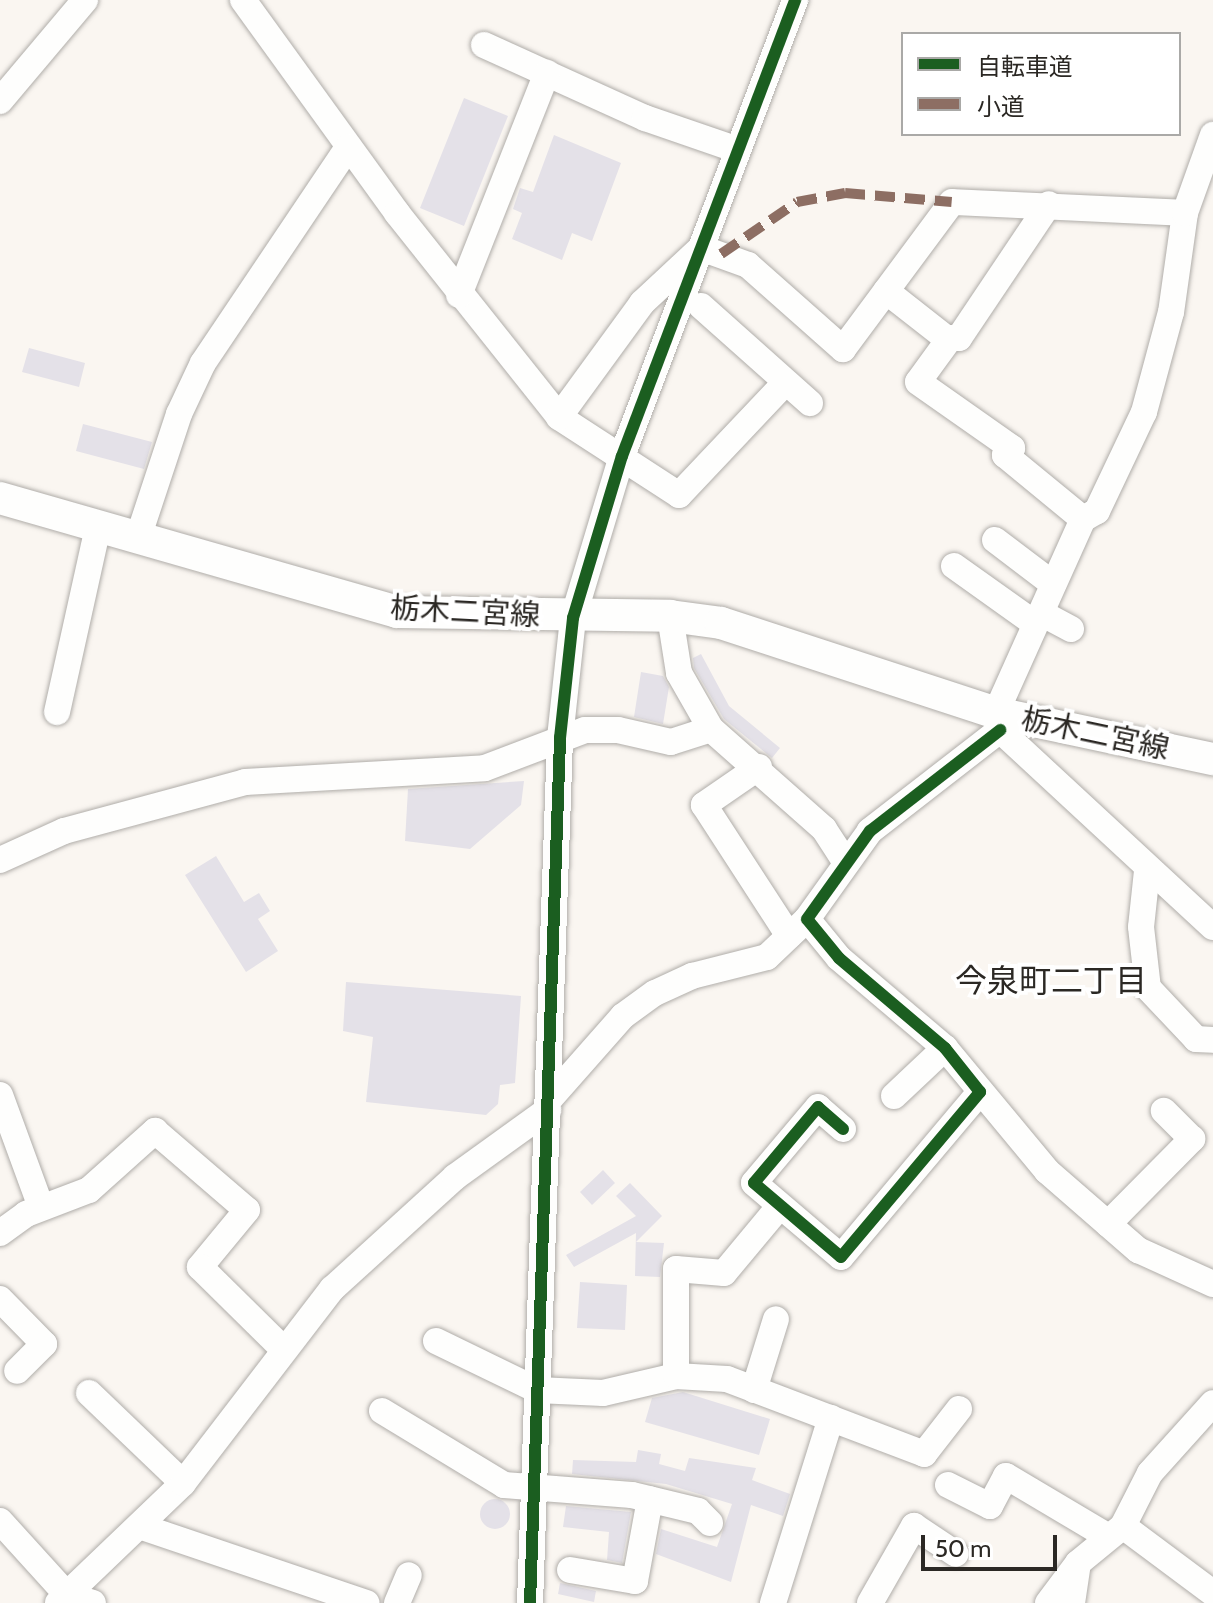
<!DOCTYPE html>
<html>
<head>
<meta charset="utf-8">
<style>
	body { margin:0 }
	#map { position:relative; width:1213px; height:1603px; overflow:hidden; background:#faf6f1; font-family:Cabin,"Noto Sans JP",sans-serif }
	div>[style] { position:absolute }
	.building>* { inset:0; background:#e4e1e8 }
	.round { border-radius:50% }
	.roads { filter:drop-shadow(0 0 2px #b0ada9) drop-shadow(0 0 2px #b0ada9) }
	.minor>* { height:26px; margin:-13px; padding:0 13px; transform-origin:13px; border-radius:13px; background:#fefefd }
	.major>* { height:32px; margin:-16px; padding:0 16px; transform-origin:16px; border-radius:16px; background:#fefefd }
	.quiet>* { height:10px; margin-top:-5px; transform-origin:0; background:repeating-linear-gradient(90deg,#8d6e63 0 20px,transparent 0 30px) }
	.cycleway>* { height:12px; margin:-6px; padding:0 6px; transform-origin:6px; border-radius:6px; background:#1b5e20 }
	span { translate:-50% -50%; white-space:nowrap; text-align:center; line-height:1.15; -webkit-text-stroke:8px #fff; paint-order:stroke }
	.street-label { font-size:30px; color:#2b2824 }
	.neighbourhood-label { font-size:32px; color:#2b2824 }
	.legend { position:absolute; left:901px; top:32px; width:280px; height:104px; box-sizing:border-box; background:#fff; border:2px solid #aaa9a7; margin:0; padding:10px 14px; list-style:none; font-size:24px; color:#2b2824 }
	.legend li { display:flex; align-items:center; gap:16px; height:40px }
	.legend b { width:40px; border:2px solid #aaa9a7 }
	.scale { position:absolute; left:921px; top:1535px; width:136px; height:36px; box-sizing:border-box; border:4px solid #2b2824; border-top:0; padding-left:10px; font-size:24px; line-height:28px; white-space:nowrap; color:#2b2824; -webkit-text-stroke:6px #fff; paint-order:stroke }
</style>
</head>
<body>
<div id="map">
	<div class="building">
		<i style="clip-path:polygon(464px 98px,508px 116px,464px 226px,420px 208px)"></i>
		<i style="clip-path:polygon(554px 135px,621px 163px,592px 241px,572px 233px,562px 260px,512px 239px,522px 213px,513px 209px,520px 188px,533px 192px)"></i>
		<i style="clip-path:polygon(29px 348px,85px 363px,79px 387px,22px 372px)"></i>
		<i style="clip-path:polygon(83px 424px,152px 442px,144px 469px,76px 451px)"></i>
		<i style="clip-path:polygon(701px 654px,729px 706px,780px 748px,772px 758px,724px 719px,694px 668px,693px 658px)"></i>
		<i style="clip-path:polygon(641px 672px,663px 676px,669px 687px,663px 724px,634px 717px)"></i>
		<i style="clip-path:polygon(524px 781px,521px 805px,470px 849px,405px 841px,408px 789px)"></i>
		<i style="clip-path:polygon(216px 856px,244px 902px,259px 893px,270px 911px,258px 919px,278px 951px,246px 972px,185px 875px)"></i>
		<i style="clip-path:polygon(346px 982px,521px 996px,515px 1083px,500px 1085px,498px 1104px,486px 1115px,366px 1102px,373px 1037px,343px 1031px)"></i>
		<i style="clip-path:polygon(603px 1170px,615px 1183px,592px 1205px,580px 1192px)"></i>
		<i style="clip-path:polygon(630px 1183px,662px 1216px,636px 1242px,664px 1243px,660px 1277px,635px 1276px,636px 1233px,574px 1267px,566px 1255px,636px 1216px,616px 1196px)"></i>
		<i style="clip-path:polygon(580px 1282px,627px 1285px,625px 1330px,577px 1328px)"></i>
		<i style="clip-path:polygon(683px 1392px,770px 1419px,759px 1455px,645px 1422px,652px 1398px)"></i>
		<i style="clip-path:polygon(638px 1450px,661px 1454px,659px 1464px,685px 1471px,689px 1458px,756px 1468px,752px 1480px,790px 1494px,783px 1516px,751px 1505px,731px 1582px,656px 1554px,661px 1529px,717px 1547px,732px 1504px,666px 1484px,572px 1474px,573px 1460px,636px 1462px)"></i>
		<i class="round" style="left:480px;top:1499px;width:30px;height:30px"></i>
		<i style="clip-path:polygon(566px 1506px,631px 1512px,622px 1563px,607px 1560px,609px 1532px,563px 1527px)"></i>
		<i style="clip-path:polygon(560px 1583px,596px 1591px,594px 1602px,558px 1594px)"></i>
	</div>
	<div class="roads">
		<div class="minor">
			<i style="left:243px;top:0;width:263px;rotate:54.1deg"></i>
			<i style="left:397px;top:213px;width:260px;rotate:51.5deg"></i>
			<i style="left:559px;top:417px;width:143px;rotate:33deg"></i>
			<i style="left:679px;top:495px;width:154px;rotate:-46.6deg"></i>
			<i style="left:484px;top:45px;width:177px;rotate:24.4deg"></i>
			<i style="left:645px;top:118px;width:98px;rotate:19deg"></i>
			<i style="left:0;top:101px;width:132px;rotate:-49.9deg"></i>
			<i style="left:1185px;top:213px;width:100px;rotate:98deg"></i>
			<i style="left:1171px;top:312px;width:104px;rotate:105.1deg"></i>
			<i style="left:1144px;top:412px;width:110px;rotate:115.4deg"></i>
			<i style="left:1097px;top:511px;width:16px;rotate:150deg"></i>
			<i style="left:1083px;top:519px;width:213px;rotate:114.2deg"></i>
			<i style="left:996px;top:713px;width:17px;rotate:77deg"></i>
			<i style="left:1000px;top:730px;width:290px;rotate:42.8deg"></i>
			<i style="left:886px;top:291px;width:76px;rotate:38.1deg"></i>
			<i style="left:946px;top:338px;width:13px"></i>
			<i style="left:959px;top:338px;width:161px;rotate:-56.1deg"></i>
			<i style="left:459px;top:295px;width:239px;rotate:-68.4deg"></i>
			<i style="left:701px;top:306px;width:146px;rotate:41.7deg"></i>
			<i style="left:950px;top:338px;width:54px;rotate:126deg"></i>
			<i style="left:918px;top:382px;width:115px;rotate:35.1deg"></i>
			<i style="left:1012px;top:448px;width:10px;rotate:135deg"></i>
			<i style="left:1005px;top:455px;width:101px;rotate:39.4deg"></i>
			<i style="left:559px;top:417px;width:141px;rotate:-53.9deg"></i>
			<i style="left:642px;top:303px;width:81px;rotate:-43deg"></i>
			<i style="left:701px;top:248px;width:50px;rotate:19.9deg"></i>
			<i style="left:748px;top:265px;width:127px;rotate:41.5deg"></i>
			<i style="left:843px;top:349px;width:183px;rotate:-53.4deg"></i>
			<i style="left:952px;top:202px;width:233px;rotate:2.7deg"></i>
			<i style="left:1185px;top:213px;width:83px;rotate:-70.3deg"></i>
			<i style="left:138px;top:538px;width:131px;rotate:-71.7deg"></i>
			<i style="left:179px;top:414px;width:56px;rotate:-64.8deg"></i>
			<i style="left:203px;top:363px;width:260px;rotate:-56.1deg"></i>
			<i style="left:995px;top:540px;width:73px;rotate:37.2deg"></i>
			<i style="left:954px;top:566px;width:98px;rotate:35.5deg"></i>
			<i style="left:1041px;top:613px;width:34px;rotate:28deg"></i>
			<i style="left:670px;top:616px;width:58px;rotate:81deg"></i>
			<i style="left:679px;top:673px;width:64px;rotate:60.3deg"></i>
			<i style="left:711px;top:729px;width:151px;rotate:41.5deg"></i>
			<i style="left:824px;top:829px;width:38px;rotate:57deg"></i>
			<i style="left:57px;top:712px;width:189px;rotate:-77.5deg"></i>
			<i style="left:1000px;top:730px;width:165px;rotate:142.2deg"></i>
			<i style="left:870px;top:831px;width:108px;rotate:125.6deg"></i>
			<i style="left:807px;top:919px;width:50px;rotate:50.6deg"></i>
			<i style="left:839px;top:958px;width:139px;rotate:40.3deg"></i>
			<i style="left:945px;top:1048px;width:160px;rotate:50.3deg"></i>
			<i style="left:1047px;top:1171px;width:121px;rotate:41deg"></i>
			<i style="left:1138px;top:1250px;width:82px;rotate:24.4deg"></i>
			<i style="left:759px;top:767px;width:67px;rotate:145.4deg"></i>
			<i style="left:704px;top:805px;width:156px;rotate:57deg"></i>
			<i style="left:0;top:860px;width:70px;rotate:-24.4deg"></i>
			<i style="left:64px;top:831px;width:188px;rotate:-15.1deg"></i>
			<i style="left:245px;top:782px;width:240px;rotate:-3.3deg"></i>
			<i style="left:485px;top:768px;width:107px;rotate:-20.8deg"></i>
			<i style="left:585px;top:730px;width:33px"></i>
			<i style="left:618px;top:730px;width:54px;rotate:12.8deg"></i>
			<i style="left:671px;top:742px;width:42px;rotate:-18deg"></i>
			<i style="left:1147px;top:871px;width:56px;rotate:96.1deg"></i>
			<i style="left:1141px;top:927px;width:61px;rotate:83.5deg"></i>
			<i style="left:1148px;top:988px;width:70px;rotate:46.7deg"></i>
			<i style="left:1196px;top:1039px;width:17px;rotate:3deg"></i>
			<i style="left:0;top:1095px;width:119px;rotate:69.9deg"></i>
			<i style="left:894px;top:1096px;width:70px;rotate:-43.3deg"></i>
			<i style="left:548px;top:1101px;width:113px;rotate:-48.6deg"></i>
			<i style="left:623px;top:1016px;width:39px;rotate:-36deg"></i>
			<i style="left:655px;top:993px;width:41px;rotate:-24.7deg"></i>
			<i style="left:692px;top:976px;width:77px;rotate:-14.2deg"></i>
			<i style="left:767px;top:957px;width:55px;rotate:-43.5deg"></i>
			<i style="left:843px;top:1129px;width:33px;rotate:-139deg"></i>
			<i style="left:818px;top:1107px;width:99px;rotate:130.1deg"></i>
			<i style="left:754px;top:1183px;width:114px;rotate:40.4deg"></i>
			<i style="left:841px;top:1257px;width:216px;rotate:-49.9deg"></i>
			<i style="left:1108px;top:1224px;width:120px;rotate:-45.3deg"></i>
			<i style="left:1192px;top:1139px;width:40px;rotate:-135deg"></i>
			<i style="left:0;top:1233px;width:32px;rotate:-36deg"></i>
			<i style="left:26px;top:1214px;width:67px;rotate:-20.9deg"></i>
			<i style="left:89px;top:1190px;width:89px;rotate:-41.8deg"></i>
			<i style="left:155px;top:1131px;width:121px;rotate:40.7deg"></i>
			<i style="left:247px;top:1210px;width:74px;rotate:129.5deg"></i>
			<i style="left:200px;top:1267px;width:115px;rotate:44.6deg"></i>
			<i style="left:0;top:1299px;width:63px;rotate:45.6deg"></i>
			<i style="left:44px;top:1344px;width:38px;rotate:135deg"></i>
			<i style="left:436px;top:1341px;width:112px;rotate:25.9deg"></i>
			<i style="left:537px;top:1390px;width:66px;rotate:2.6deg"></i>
			<i style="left:603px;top:1393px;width:75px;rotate:-13.1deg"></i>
			<i style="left:676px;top:1376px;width:107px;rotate:-90deg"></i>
			<i style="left:676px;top:1269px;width:48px;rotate:4.8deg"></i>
			<i style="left:724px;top:1273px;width:86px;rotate:-50.2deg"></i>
			<i style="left:676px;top:1376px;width:51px;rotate:3.4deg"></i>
			<i style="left:727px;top:1379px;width:211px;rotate:20.8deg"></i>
			<i style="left:924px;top:1454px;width:57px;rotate:-52.1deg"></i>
			<i style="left:754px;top:1390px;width:74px;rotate:-72.8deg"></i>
			<i style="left:89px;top:1393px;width:130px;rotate:43.8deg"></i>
			<i style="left:382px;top:1411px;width:143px;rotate:31.2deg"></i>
			<i style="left:504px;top:1485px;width:128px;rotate:4.5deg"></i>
			<i style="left:632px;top:1495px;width:68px;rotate:13.6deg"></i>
			<i style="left:698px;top:1511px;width:17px;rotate:45deg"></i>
			<i style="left:948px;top:1485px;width:47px;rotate:26.6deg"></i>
			<i style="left:990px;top:1506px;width:34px;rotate:-62deg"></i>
			<i style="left:1006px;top:1476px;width:117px;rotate:30.7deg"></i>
			<i style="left:0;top:1521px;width:100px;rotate:47.8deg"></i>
			<i style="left:67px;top:1595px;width:27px;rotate:17deg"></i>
			<i style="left:1123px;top:1526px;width:112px;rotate:36.7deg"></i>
			<i style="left:142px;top:1527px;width:237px;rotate:18.7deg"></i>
			<i style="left:570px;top:1570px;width:66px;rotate:9.6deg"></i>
			<i style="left:635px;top:1581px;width:83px;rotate:-79.6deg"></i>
			<i style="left:58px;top:1603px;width:173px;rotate:-43.8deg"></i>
			<i style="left:183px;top:1483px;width:245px;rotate:-52.5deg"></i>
			<i style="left:332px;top:1289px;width:166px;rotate:-42.3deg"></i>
			<i style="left:455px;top:1177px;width:115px;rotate:-35.8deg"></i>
			<i style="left:397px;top:1603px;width:30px;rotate:-67deg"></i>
			<i style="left:530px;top:1603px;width:866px;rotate:-88.01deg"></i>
			<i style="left:560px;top:738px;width:121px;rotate:-83.8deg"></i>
			<i style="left:573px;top:618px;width:169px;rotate:-73.2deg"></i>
			<i style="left:622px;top:456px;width:488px;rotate:-69.2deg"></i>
			<i style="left:773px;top:1603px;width:194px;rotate:-72.6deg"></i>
			<i style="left:870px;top:1603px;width:89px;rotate:-60.3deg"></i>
			<i style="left:914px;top:1526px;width:50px;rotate:33.7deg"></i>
			<i style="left:1048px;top:1603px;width:50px;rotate:-53.1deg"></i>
			<i style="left:1072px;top:1603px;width:40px;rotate:-81.5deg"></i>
			<i style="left:1078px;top:1563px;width:58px;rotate:-39.4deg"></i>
			<i style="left:1123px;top:1526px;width:59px;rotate:-63deg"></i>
			<i style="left:1150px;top:1473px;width:94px;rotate:-48deg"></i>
		</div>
		<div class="major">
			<i style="left:0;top:498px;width:413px;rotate:16deg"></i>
			<i style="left:397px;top:612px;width:273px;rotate:0.8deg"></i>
			<i style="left:670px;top:616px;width:51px;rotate:7.8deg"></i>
			<i style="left:721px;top:623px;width:289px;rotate:18.1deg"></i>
			<i style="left:996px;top:713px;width:222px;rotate:12deg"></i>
		</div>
	</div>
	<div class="quiet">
		<i style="left:721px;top:254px;width:92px;rotate:-34.4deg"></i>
		<i style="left:797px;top:202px;width:49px;rotate:-10.6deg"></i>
		<i style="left:845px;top:193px;width:107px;rotate:4.8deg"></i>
	</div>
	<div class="cycleway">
		<i style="left:843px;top:1129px;width:33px;rotate:-139deg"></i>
		<i style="left:818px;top:1107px;width:99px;rotate:130.1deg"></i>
		<i style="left:754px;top:1183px;width:114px;rotate:40.4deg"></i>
		<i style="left:841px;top:1257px;width:216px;rotate:-49.9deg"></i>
		<i style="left:980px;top:1092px;width:56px;rotate:-128.5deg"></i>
		<i style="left:945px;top:1048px;width:139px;rotate:-139.7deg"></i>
		<i style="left:839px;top:958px;width:50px;rotate:-129.4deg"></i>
		<i style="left:807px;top:919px;width:108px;rotate:-54.4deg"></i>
		<i style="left:870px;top:831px;width:165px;rotate:-37.8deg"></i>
		<i style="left:530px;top:1603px;width:866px;rotate:-88.01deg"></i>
		<i style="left:560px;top:738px;width:121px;rotate:-83.8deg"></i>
		<i style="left:573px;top:618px;width:169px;rotate:-73.2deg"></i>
		<i style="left:622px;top:456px;width:488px;rotate:-69.2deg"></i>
	</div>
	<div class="street-label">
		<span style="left:465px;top:612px;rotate:3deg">栃木二宮線</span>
		<span style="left:1095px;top:734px;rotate:12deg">栃木二宮線</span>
	</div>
	<div class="neighbourhood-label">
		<span style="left:1051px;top:981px">今泉町二丁目</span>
	</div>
	<ul class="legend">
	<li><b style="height:10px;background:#1b5e20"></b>自転車道</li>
	<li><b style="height:10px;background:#8d6e63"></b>小道</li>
	</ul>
	<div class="scale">50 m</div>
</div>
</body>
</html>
